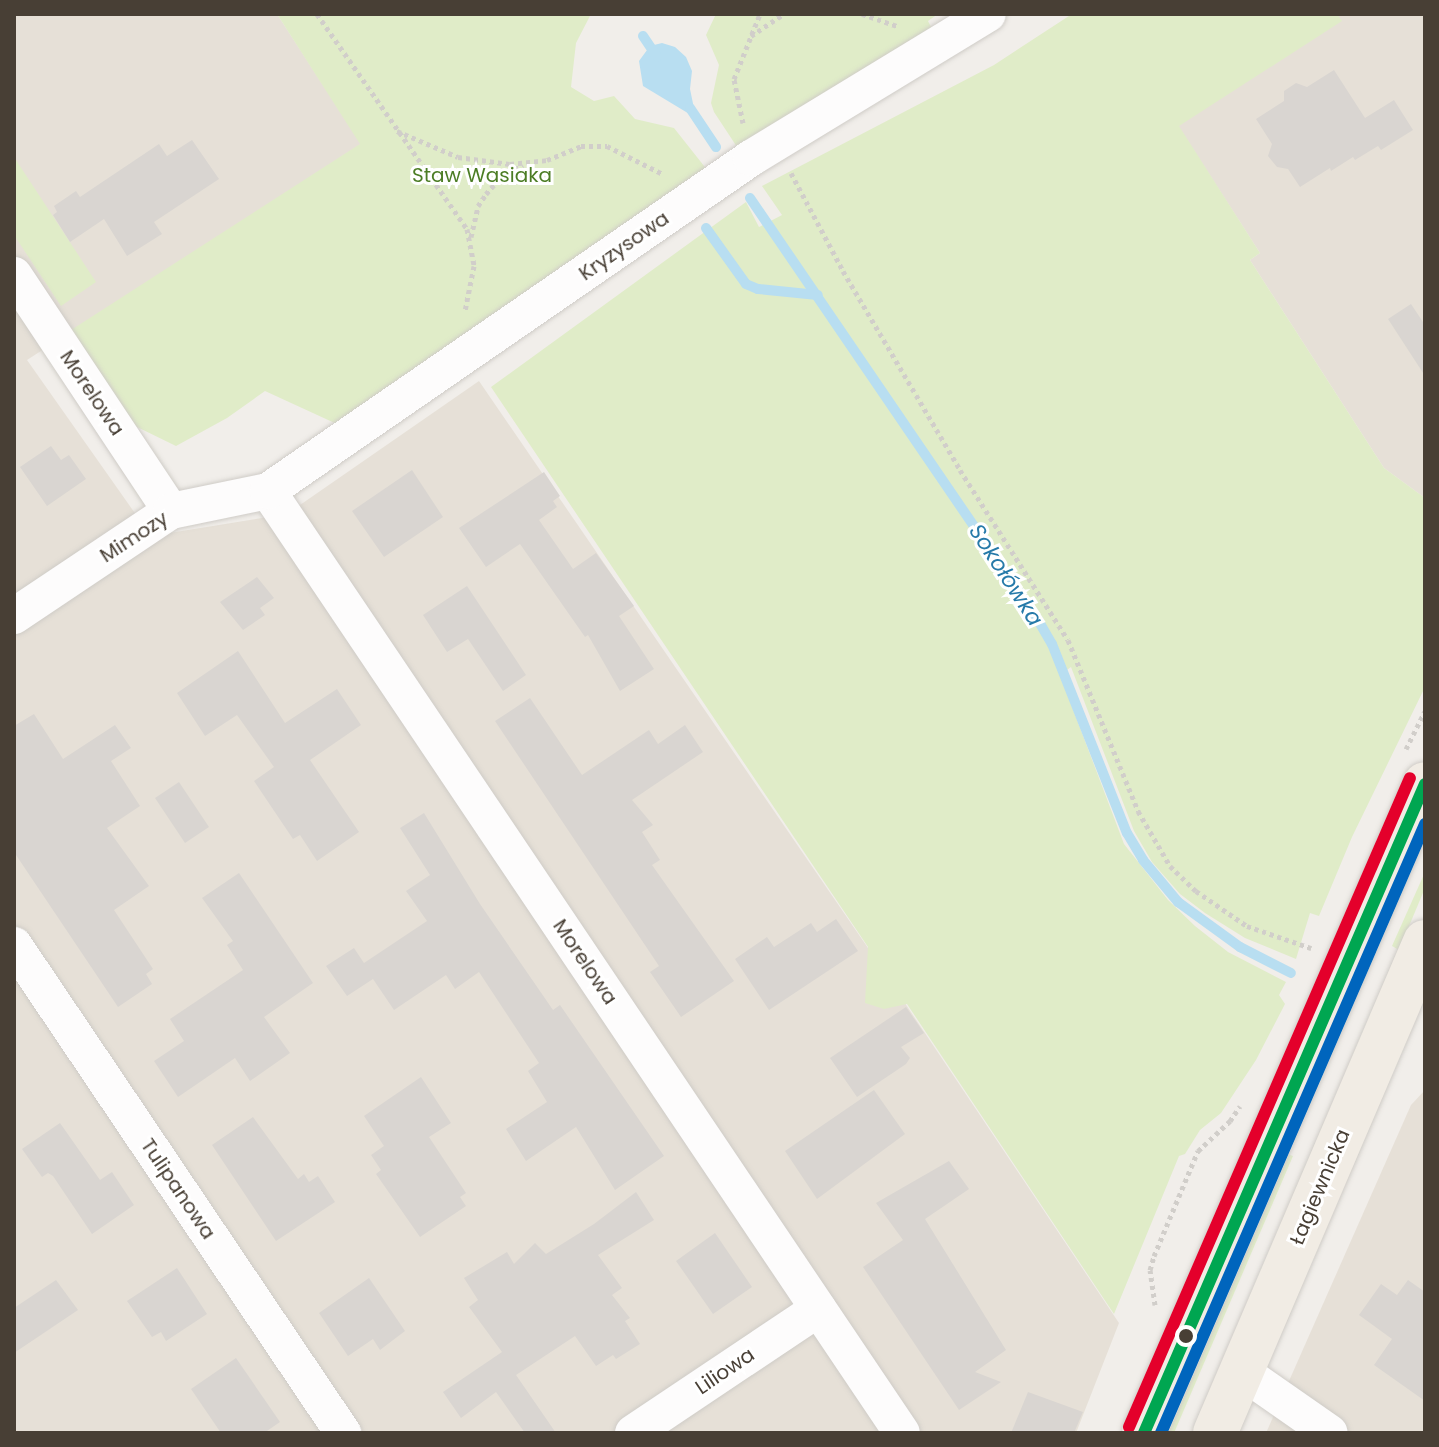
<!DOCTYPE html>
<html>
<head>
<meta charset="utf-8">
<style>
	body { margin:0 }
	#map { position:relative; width:1439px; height:1447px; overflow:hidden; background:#f1eeea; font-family:Poppins,sans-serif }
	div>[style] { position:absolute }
	.residential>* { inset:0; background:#e6e0d7 }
	.green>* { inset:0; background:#e0ecc8 }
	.water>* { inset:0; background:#b8def1 }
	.stream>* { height:10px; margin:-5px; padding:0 5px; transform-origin:5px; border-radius:5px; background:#b8def1 }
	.building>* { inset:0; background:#d9d5d1 }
	.path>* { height:5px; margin-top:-2.5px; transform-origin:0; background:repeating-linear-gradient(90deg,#d1ceca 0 4px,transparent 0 8px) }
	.roads { filter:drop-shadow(0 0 2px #cfccc7) drop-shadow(0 0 2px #cfccc7) }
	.minor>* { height:36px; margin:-18px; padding:0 18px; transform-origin:18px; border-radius:18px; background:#fdfcfc }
	.major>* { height:44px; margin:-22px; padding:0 22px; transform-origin:22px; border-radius:22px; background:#f1ece4 }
	.bus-1>* { height:12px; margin:-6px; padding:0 6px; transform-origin:6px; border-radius:6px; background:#00a651 }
	.bus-2>* { height:12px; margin:-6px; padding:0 6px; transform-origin:6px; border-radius:6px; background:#0065bd }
	.bus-3>* { height:12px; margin:-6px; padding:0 6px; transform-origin:6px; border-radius:6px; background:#e4002b }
	.dots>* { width:22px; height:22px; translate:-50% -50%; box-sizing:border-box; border:4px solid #fff; border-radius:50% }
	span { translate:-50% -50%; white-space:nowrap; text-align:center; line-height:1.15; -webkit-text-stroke:6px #fff; paint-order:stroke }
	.park-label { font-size:20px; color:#4c7d25 }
	.street-label { font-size:20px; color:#483f35 }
	.water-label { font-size:22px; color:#267aa9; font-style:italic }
	.frame { position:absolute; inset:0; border:16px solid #483f35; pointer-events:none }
</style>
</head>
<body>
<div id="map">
	<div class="residential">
		<i style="clip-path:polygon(14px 14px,277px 14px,361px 144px,27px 360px,151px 536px,287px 514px,479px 381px,868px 948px,1119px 1323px,1076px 1433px,14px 1433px)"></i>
		<i style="clip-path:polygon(1106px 14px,1425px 14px,1425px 498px,1384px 468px,1250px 260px,1260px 253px)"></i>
		<i style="clip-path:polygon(1425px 1090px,1425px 1433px,1266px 1433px,1411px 1105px)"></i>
	</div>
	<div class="green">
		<i style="clip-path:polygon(277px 14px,591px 14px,576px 43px,571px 87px,594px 101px,614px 96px,635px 119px,674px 128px,708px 171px,339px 425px,265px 391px,227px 418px,176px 446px,133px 425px,68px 332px,360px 144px)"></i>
		<i style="clip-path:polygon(716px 14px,938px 14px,928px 21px,932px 29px,739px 150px,714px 112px,711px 103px,719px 65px,706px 35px)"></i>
		<i style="clip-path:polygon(1072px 14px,1337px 14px,1342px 21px,1179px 126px,1260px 253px,1250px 260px,1384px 468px,1425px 498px,1425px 687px,1352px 837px,1319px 916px,1310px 913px,1296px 959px,1245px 938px,1205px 913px,1180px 894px,1152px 862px,1134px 831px,1071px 667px,1060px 675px,1124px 844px,1168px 900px,1195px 926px,1228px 952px,1286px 982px,1279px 995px,1285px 1004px,1256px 1060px,1221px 1113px,1200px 1130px,1185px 1154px,1179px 1156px,1114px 1314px,907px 1004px,884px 1009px,865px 1003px,868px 947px,491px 387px,746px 202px,759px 227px,782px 215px,762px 186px,994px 65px)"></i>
		<i style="clip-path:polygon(14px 157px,96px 282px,61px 306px,14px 235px)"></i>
		<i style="clip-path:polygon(1425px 872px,1425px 888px,1399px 950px,1392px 946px)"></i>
		<i style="clip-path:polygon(1287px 1154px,1293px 1156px,1174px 1433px,1167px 1433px)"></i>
	</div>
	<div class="water">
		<i style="clip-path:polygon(662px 43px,675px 47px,686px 57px,692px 71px,690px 89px,696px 118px,643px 86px,639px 61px,650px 46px)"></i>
	</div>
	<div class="stream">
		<i style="left:643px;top:36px;width:25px;rotate:56deg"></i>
		<i style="left:690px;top:108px;width:47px;rotate:56.3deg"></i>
		<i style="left:750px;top:198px;width:511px;rotate:55.69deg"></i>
		<i style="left:1038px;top:620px;width:28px;rotate:60deg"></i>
		<i style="left:1052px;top:644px;width:203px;rotate:68.4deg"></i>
		<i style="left:1127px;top:833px;width:31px;rotate:59deg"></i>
		<i style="left:1143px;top:860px;width:55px;rotate:50.2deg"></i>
		<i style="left:1178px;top:902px;width:77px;rotate:36deg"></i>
		<i style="left:1240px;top:947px;width:57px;rotate:27deg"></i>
		<i style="left:706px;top:228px;width:69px;rotate:54.5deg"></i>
		<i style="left:746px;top:284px;width:13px;rotate:23deg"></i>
		<i style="left:758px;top:289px;width:60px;rotate:5.7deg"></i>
	</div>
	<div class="building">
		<i style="clip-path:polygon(1334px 70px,1365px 118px,1394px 100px,1413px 130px,1381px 150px,1378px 146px,1355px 160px,1353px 157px,1331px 171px,1330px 168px,1300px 187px,1288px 169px,1277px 167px,1268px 156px,1272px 144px,1256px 119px,1284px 101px,1284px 91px,1296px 83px,1307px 87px)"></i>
		<i style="clip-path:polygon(192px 140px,219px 179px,154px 222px,162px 234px,127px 256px,104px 219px,70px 242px,53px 215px,57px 212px,54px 206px,76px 191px,80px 197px,159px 144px,167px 156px)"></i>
		<i style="clip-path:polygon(1411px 304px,1425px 325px,1425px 376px,1388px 319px)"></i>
		<i style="clip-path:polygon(51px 446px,61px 460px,69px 455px,86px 479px,47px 506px,20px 467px)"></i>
		<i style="clip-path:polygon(412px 470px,443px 517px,384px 557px,352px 511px)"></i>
		<i style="clip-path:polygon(544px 472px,560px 496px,553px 501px,557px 507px,539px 520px,573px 569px,596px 553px,634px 606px,619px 616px,654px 669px,620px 691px,588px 635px,585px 637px,520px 544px,486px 567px,459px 528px)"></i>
		<i style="clip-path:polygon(257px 577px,274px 598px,260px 608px,265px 615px,243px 630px,220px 602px)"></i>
		<i style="clip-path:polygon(467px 586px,526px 675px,503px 691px,468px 639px,447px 652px,423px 615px)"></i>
		<i style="clip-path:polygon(238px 651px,285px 723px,337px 689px,361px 725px,310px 760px,359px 832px,317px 861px,300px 835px,293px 839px,254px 781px,274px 767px,237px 715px,205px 736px,177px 693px)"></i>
		<i style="clip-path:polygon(530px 698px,582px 775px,649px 730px,658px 744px,685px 725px,703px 752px,632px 800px,653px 825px,642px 832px,660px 860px,652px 865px,734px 981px,681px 1017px,650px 972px,659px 966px,495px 721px)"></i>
		<i style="clip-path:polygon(34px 714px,63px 759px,115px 725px,131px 748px,111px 761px,140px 806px,107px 828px,149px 886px,114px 910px,153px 969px,146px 974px,152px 984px,118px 1007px,14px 852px,14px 726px)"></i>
		<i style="clip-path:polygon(179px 782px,209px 827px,185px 843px,155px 798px)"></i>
		<i style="clip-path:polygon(424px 813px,480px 904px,553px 1010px,560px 1005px,664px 1156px,615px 1190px,576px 1127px,526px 1161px,506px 1129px,547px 1102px,528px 1071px,539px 1063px,479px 972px,455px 989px,446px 975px,394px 1010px,373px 979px,347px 996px,326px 966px,354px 948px,364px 963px,427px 921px,406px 891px,430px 875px,400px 828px)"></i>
		<i style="clip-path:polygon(239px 873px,313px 983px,264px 1017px,290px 1053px,250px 1081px,235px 1058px,178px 1097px,154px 1061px,184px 1041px,170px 1019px,243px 970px,227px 945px,233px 941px,202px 898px)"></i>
		<i style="clip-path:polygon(836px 919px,858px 951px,769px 1010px,735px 959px,767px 937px,774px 947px,811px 923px,817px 932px)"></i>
		<i style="clip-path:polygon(906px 1007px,924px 1033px,901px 1047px,910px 1058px,906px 1064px,857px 1097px,830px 1058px)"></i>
		<i style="clip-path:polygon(421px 1077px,451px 1123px,429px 1137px,466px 1193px,460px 1197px,466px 1206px,420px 1237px,376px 1174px,381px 1170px,371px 1155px,384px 1146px,364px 1116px)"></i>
		<i style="clip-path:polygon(874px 1090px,905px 1134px,817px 1199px,785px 1151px)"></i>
		<i style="clip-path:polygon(253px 1117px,298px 1179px,304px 1174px,309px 1182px,318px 1176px,335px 1202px,276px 1241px,212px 1145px)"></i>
		<i style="clip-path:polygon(60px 1123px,100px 1180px,112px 1172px,134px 1205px,92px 1234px,53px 1176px,48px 1173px,42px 1177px,22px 1149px)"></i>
		<i style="clip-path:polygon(949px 1161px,969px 1189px,925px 1219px,1006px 1350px,975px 1372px,1001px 1382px,959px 1410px,863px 1267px,903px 1240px,876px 1203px)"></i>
		<i style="clip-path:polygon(636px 1192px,654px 1220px,598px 1255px,622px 1288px,612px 1295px,630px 1318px,625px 1321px,640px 1344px,616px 1359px,613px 1355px,596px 1366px,575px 1336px,516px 1375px,556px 1433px,525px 1433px,496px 1392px,461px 1418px,443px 1392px,502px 1352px,469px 1307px,478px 1300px,464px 1278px,507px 1252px,514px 1264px,535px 1243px,546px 1254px,594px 1224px)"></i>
		<i style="clip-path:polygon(715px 1233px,752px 1287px,713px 1314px,676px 1261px)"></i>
		<i style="clip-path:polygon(177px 1268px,207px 1314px,166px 1341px,161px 1332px,152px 1337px,127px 1301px)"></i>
		<i style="clip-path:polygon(369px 1278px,405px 1331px,380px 1350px,373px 1339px,348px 1356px,319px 1313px)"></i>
		<i style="clip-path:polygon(56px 1280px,78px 1310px,14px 1353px,14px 1308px)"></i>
		<i style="clip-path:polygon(1408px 1280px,1425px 1292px,1425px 1401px,1374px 1365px,1392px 1339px,1359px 1315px,1381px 1284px,1397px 1295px)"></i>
		<i style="clip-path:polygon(236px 1358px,280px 1422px,264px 1433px,221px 1433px,191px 1389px)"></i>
		<i style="clip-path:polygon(1028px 1392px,1083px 1412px,1074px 1433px,1011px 1433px)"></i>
	</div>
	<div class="path">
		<i style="left:317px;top:14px;width:262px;rotate:55.1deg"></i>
		<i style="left:467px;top:229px;width:38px;rotate:79deg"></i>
		<i style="left:474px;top:266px;width:46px;rotate:101.3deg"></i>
		<i style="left:862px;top:14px;width:39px;rotate:19deg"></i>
		<i style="left:751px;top:36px;width:40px;rotate:-34deg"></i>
		<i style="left:743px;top:123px;width:45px;rotate:-101.6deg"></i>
		<i style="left:734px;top:79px;width:70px;rotate:-68.2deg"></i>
		<i style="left:397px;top:131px;width:66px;rotate:23.1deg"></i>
		<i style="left:458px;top:157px;width:52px;rotate:7.7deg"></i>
		<i style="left:510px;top:164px;width:37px;rotate:-6deg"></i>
		<i style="left:547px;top:160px;width:37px;rotate:-22deg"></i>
		<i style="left:581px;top:146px;width:26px"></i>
		<i style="left:607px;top:146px;width:63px;rotate:26.6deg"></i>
		<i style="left:791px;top:173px;width:111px;rotate:62deg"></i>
		<i style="left:843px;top:271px;width:231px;rotate:59.5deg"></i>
		<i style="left:960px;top:470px;width:201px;rotate:57.6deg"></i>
		<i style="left:1068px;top:640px;width:185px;rotate:67.7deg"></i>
		<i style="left:1138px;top:811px;width:64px;rotate:59.8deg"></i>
		<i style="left:1170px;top:866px;width:36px;rotate:44deg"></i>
		<i style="left:1196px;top:891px;width:62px;rotate:34.5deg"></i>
		<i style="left:1247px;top:926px;width:68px;rotate:19deg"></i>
		<i style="left:471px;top:237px;width:32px;rotate:-77deg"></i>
		<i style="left:478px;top:206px;width:14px;rotate:-56deg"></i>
		<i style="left:486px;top:194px;width:23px;rotate:-49deg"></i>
		<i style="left:501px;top:177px;width:25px;rotate:-29deg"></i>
		<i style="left:1406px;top:749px;width:42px;rotate:-63.4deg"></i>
		<i style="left:1155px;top:1305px;width:35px;rotate:-98deg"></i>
		<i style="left:1150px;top:1270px;width:15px;rotate:-74deg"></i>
		<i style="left:1154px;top:1256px;width:114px;rotate:-67.3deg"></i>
		<i style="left:1198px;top:1151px;width:44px;rotate:-43.2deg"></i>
		<i style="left:1230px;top:1121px;width:18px;rotate:-56deg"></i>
	</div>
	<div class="roads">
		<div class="minor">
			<i style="left:14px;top:275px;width:283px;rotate:56.4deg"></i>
			<i style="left:268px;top:491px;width:1135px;rotate:56.06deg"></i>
			<i style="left:14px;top:616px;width:189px;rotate:-33.8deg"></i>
			<i style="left:171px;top:511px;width:99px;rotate:-11.7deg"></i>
			<i style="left:268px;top:491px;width:587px;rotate:-34.58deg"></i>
			<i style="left:751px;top:158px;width:277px;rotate:-31.3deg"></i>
			<i style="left:14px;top:945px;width:589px;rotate:56.01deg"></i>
			<i style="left:1241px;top:1371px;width:108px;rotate:34.9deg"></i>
			<i style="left:633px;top:1433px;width:223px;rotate:-33.8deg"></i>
		</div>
		<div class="major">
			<i style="left:1144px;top:1433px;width:707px;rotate:-66.59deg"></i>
			<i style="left:1215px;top:1433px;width:534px;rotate:-66.84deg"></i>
		</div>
	</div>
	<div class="bus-1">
		<i style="left:1144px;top:1433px;width:707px;rotate:-66.59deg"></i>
	</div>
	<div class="bus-2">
		<i style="left:1161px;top:1433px;width:664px;rotate:-66.56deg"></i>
	</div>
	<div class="bus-3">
		<i style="left:1129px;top:1427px;width:707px;rotate:-66.59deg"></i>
	</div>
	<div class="dots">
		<i style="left:1186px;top:1336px;background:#483f35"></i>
	</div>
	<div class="park-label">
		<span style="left:482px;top:175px">Staw Wasiaka</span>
	</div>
	<div class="street-label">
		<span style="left:624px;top:246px;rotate:-35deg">Kryzysowa</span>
		<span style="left:92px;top:393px;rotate:56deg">Morelowa</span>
		<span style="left:134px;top:537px;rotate:-33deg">Mimozy</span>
		<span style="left:585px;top:962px;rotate:56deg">Morelowa</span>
		<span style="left:1320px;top:1187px;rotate:-67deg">Łagiewnicka</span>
		<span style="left:178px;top:1189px;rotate:56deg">Tulipanowa</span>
		<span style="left:725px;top:1371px;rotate:-34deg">Liliowa</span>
	</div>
	<div class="water-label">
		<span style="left:1006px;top:575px;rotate:57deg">Sokołówka</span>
	</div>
	<div class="frame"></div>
</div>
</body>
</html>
